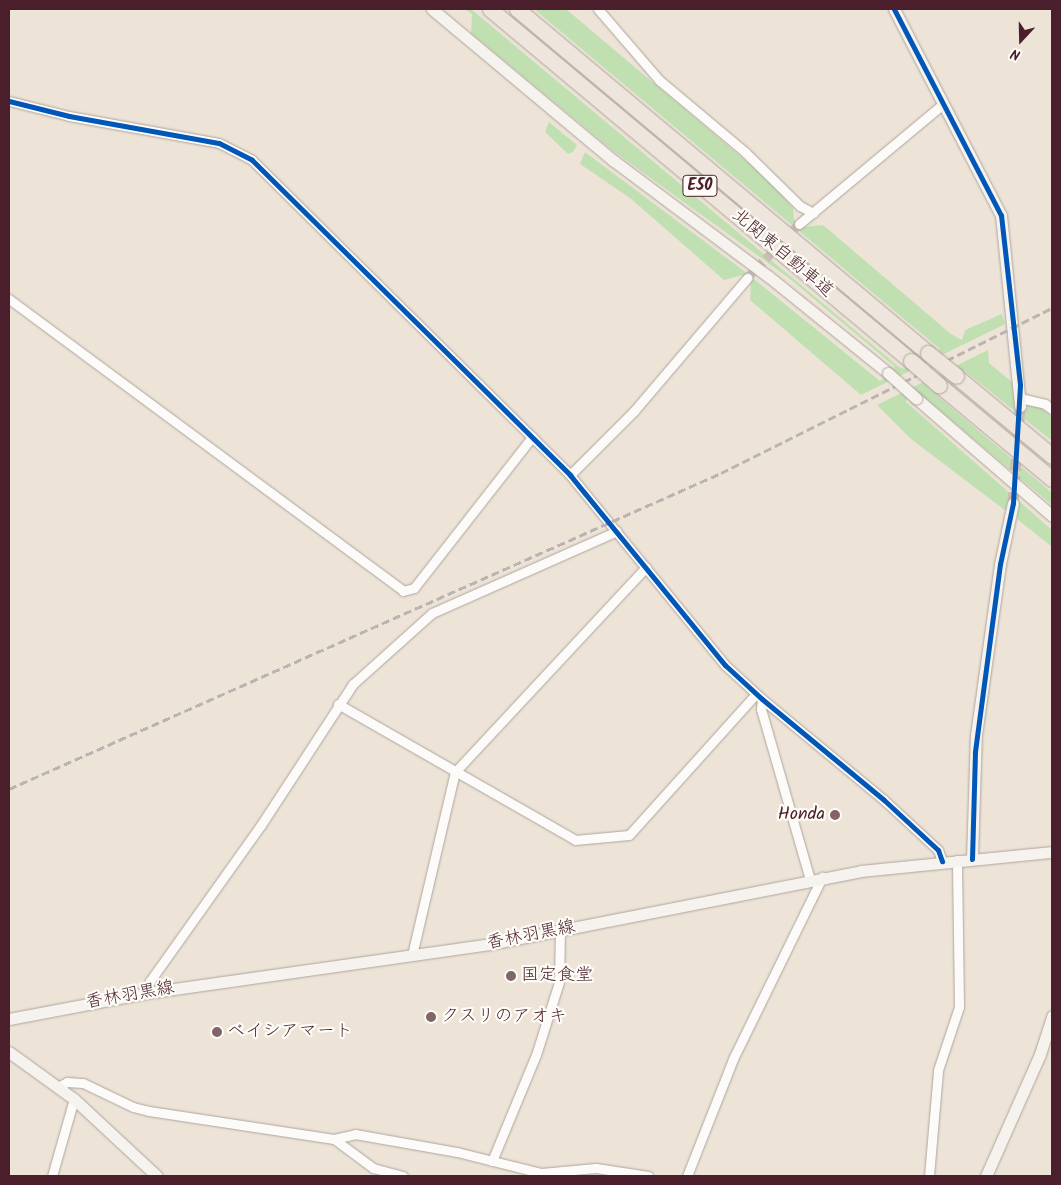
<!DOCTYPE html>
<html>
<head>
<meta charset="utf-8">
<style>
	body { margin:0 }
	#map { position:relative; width:1061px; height:1185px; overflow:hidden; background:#ede4d7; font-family:Kalam,"Klee One",sans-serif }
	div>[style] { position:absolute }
	.green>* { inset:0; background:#c0e0b2 }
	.street-tunnel>* { height:9px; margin-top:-4.5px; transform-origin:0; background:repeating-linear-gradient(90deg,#ccbdb5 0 9px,transparent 0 13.5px) }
	.secondary-tunnel>* { height:11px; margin-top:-5.5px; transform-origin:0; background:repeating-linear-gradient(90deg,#ccbdb5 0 11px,transparent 0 16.5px) }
	.roads { filter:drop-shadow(0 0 1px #aea49e) drop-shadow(0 0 1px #aea49e) }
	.street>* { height:9px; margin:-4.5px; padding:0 4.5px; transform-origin:4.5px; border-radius:4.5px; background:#fcfbf9 }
	.secondary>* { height:11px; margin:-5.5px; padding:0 5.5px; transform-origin:5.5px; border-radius:5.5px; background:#f6f2ee }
	.highway>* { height:15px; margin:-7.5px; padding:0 7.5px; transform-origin:7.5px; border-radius:7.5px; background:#eee6dd }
	.rail>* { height:3px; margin-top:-1.5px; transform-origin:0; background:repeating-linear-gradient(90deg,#bab4b3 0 8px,transparent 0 12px) }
	.bridges { filter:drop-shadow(0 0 1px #aea49e) drop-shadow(0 0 1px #aea49e) }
	.secondary-bridge>* { height:11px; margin:-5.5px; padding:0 5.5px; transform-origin:5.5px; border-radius:5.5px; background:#f6f2ee }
	.highway-bridge>* { height:15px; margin:-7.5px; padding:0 7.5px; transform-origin:7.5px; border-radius:7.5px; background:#eee6dd }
	.cycleway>* { height:5px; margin:-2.5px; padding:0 2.5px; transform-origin:2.5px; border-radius:2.5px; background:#0057b8 }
	.dots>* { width:14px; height:14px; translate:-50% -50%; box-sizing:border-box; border:2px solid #fdfcf7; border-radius:50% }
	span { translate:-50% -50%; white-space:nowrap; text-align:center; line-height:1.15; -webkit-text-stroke:4.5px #fdfcf7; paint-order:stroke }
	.shield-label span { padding:1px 4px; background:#fdfcf7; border:1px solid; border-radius:4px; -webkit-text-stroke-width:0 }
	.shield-label { font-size:16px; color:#4a1f2b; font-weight:700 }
	.street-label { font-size:18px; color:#4a1f2b }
	.poi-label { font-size:18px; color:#4a1f2b }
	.right { translate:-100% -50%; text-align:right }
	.left { translate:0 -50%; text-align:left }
	.frame { position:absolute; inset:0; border:10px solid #4a1f2b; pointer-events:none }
	.north { position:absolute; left:996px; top:15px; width:50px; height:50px; -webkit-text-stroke:4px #fdfcf7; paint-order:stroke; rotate:201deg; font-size:14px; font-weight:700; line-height:20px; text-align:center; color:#4a1f2b }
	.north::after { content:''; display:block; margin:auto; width:18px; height:22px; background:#4a1f2b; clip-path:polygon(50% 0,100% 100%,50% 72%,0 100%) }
</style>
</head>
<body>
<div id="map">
	<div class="green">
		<i style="clip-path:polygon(465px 9px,471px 9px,898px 366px,904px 369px,940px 349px,534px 9px,566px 9px,766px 178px,793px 208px,794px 220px,803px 227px,823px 225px,951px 334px,962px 340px,965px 330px,1002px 314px,1005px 324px,861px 395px,750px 300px,751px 282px,742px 275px,724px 280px,630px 198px,580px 164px,585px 152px,744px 271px,880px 381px,895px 373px,894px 366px,790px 279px,612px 150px,471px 33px,472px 14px)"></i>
		<i style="clip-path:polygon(549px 122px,577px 145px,573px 152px,568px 154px,545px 132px)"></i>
		<i style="clip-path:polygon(988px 350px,989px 363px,1013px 383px,1015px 404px,1027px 409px,1028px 405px,1041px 408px,1052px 417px,1052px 441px,964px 370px,928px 388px,1052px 493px,1052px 505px,919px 393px,905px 401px,1052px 530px,1052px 547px,1017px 519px,1019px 506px,1007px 501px,1006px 511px,911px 439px,877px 405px)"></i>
	</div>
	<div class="street-tunnel">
		<i style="left:747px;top:278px;width:75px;rotate:-46.1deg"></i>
	</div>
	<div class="secondary-tunnel">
		<i style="left:1013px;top:503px;width:97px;rotate:-85.9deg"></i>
	</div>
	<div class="roads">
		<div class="street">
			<i style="left:598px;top:9px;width:94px;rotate:49.3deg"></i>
			<i style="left:659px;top:80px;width:112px;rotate:39.9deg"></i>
			<i style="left:745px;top:152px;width:77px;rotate:44.5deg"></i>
			<i style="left:800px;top:206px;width:15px;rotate:28deg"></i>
			<i style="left:9px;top:101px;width:62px;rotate:14deg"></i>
			<i style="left:69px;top:116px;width:152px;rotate:10.2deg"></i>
			<i style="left:219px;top:143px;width:37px;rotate:27deg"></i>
			<i style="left:252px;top:160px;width:448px;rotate:44.7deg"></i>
			<i style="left:570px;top:475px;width:245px;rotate:50.8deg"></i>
			<i style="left:725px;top:665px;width:50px;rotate:42.6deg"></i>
			<i style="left:762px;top:699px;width:158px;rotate:39.6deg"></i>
			<i style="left:884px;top:800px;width:74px;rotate:42.8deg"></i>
			<i style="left:938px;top:850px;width:12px;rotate:70deg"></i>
			<i style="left:799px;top:224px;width:187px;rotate:-39.8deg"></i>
			<i style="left:9px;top:299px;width:490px;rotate:36.5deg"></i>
			<i style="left:403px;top:591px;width:11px;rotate:-15deg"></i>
			<i style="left:414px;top:588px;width:192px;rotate:-52deg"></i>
			<i style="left:1020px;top:398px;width:26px;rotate:13deg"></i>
			<i style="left:1045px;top:404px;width:9px;rotate:36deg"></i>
			<i style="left:570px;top:475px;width:91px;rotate:-45deg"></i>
			<i style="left:634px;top:411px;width:175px;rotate:-49.6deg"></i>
			<i style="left:762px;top:699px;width:10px;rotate:96deg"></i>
			<i style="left:761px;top:709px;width:178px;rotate:74deg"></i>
			<i style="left:338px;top:704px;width:273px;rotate:29.8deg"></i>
			<i style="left:575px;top:840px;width:54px;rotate:-5.3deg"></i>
			<i style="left:629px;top:835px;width:190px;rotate:-48deg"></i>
			<i style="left:412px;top:955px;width:188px;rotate:-76.8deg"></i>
			<i style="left:455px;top:772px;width:280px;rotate:-47deg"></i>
			<i style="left:146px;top:993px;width:13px;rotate:-72deg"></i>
			<i style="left:150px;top:981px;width:191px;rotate:-54.6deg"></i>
			<i style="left:261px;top:825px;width:168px;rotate:-56.9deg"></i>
			<i style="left:353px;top:684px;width:106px;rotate:-41.9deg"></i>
			<i style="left:432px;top:613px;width:202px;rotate:-23.9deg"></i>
			<i style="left:58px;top:1087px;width:10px;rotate:-29deg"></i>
			<i style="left:67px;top:1082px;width:16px;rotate:4deg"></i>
			<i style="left:83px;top:1083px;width:55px;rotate:25.6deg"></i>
			<i style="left:133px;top:1107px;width:16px;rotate:14deg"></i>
			<i style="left:149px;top:1111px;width:187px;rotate:8.6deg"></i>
			<i style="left:334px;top:1139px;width:22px;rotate:-13deg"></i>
			<i style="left:355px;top:1134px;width:104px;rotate:10deg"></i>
			<i style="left:457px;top:1152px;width:87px;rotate:14deg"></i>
			<i style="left:541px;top:1173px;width:55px;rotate:-5.2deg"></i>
			<i style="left:596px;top:1168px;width:53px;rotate:8.7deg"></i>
			<i style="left:334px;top:1139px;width:49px;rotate:36.6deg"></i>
			<i style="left:373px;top:1168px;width:31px;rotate:15deg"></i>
			<i style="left:492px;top:1161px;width:115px;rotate:-67.5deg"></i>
			<i style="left:536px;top:1055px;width:77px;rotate:-72.5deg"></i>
			<i style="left:559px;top:982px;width:51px;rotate:-88.9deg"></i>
			<i style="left:52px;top:1176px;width:80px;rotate:-74.1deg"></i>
			<i style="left:687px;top:1176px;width:126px;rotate:-68.5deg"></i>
			<i style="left:733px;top:1059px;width:203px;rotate:-63.9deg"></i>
			<i style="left:929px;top:1176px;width:106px;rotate:-85.1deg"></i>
			<i style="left:938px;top:1070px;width:66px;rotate:-71.6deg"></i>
			<i style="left:959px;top:1007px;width:147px;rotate:-90.8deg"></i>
		</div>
		<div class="secondary">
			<i style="left:432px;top:9px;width:237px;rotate:39.9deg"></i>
			<i style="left:614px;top:161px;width:192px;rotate:36.8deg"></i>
			<i style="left:768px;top:276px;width:154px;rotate:38.9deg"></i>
			<i style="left:894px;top:9px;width:232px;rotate:62.6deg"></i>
			<i style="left:1001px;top:215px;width:192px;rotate:84.3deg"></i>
			<i style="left:916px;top:398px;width:180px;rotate:40.9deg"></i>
			<i style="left:972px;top:859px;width:124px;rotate:-88.2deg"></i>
			<i style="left:976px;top:735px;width:173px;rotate:-82deg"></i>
			<i style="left:1000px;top:564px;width:62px;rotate:-78deg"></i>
			<i style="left:9px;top:1019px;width:139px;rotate:-10.7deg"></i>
			<i style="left:146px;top:993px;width:347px;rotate:-8.1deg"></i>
			<i style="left:490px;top:944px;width:378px;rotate:-11.1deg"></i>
			<i style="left:861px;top:871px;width:192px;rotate:-5.7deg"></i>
			<i style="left:9px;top:1052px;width:80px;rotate:35.9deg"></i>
			<i style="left:74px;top:1099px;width:113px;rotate:42.9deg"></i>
			<i style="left:986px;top:1176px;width:133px;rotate:-66.1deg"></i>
			<i style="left:1040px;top:1054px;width:40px;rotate:-72deg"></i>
		</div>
		<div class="highway">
			<i style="left:490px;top:9px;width:549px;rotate:39.9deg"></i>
			<i style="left:517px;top:9px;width:536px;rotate:39.93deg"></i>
			<i style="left:956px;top:376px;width:125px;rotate:39.8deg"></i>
			<i style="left:939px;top:385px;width:147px;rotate:39.8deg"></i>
		</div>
	</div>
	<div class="rail">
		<i style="left:9px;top:789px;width:779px;rotate:-23.93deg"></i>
		<i style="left:721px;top:473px;width:370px;rotate:-26.5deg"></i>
	</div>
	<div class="bridges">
		<div class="secondary-bridge">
			<i style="left:888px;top:373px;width:38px;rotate:42deg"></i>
		</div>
		<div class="highway-bridge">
			<i style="left:928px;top:353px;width:36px;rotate:39deg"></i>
			<i style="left:911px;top:361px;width:37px;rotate:41deg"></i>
		</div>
	</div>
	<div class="cycleway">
		<i style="left:894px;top:9px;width:232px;rotate:62.6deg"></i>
		<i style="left:1001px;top:215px;width:171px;rotate:83.6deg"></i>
		<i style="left:1020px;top:385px;width:118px;rotate:93.4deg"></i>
		<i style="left:1013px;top:503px;width:62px;rotate:102deg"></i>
		<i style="left:1000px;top:564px;width:190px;rotate:97.6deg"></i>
		<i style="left:975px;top:752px;width:107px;rotate:91.6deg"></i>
		<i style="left:9px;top:101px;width:62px;rotate:14deg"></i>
		<i style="left:69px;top:116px;width:152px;rotate:10.2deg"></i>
		<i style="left:219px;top:143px;width:37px;rotate:27deg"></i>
		<i style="left:252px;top:160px;width:448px;rotate:44.7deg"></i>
		<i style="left:570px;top:475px;width:245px;rotate:50.8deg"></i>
		<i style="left:725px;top:665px;width:50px;rotate:42.6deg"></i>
		<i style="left:762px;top:699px;width:158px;rotate:39.6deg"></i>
		<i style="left:884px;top:800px;width:74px;rotate:42.8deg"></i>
		<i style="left:938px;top:850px;width:12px;rotate:70deg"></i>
	</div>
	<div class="dots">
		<i style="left:835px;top:815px;background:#836467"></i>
		<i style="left:511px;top:976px;background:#836467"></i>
		<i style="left:431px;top:1017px;background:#836467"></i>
		<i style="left:217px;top:1032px;background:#836467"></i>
	</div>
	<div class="shield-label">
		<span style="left:700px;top:186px">E50</span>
	</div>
	<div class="street-label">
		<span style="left:782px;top:254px;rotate:40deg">北関東自動車道</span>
		<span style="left:531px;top:936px;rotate:-11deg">香林羽黒線</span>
		<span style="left:130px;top:996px;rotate:-10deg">香林羽黒線</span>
	</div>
	<div class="poi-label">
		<span class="right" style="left:825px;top:815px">Honda</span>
		<span class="left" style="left:521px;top:976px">国定食堂</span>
		<span class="left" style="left:441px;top:1017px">クスリのアオキ</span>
		<span class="left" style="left:227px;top:1032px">ベイシアマート</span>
	</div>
	<div class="frame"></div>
	<div class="north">N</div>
</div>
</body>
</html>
